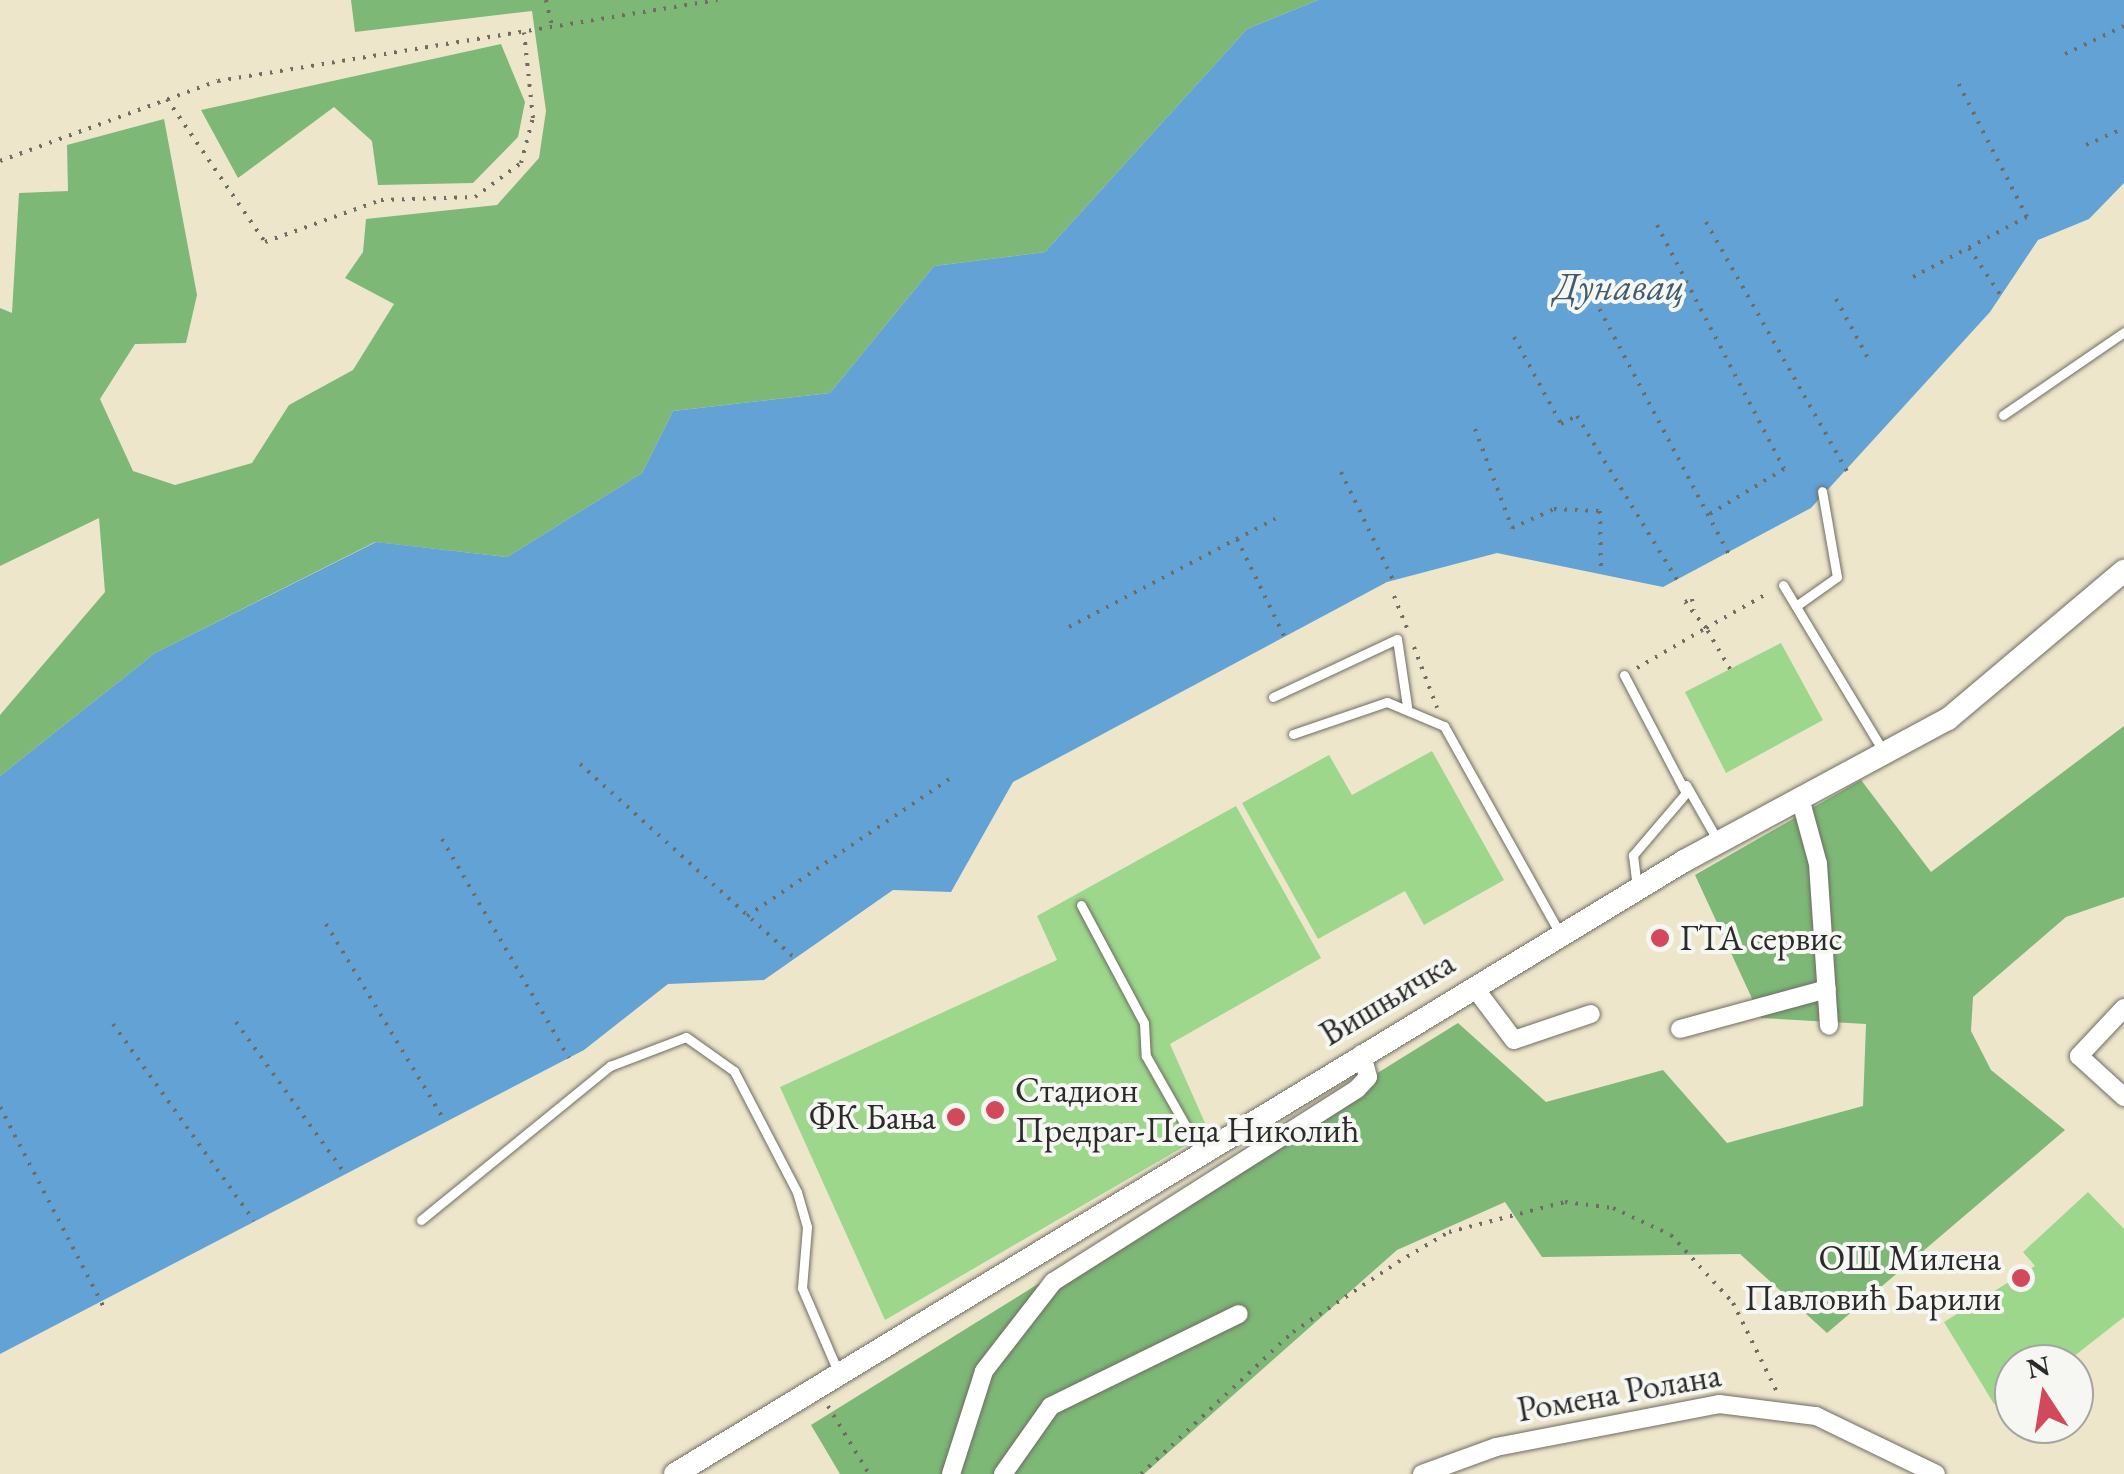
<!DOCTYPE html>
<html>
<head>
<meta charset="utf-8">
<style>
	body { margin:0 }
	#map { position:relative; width:2124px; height:1474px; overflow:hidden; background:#ede6cb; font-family:"EB Garamond",serif }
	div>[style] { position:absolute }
	.green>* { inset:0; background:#9cd78b }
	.forest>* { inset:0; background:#7db877 }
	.water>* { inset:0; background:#62a2d5 }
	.path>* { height:4px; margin-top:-2px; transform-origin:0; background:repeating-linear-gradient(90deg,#6f6c63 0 2.5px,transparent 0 10.5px) }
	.roads { filter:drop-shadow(0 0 2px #6f6c63) drop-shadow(0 0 2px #6f6c63) }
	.service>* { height:9px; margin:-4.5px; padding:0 4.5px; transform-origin:4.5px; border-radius:4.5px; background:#fff }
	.minor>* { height:18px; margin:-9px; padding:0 9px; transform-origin:9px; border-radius:9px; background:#fff }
	.tertiary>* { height:22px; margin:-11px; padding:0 11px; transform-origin:11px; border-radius:11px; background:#fff }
	.dots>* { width:28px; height:28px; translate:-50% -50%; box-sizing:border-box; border:5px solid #f6f6f2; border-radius:50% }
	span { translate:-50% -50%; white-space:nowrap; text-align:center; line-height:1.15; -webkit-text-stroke:8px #f6f6f2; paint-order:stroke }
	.poi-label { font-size:35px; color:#2b2b2b }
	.left { translate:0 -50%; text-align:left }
	.right { translate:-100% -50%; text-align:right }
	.street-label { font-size:35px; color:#2b2b2b }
	.water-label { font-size:38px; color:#415b6f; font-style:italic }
	.north { position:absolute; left:1994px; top:1344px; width:100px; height:100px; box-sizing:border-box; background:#f6f6f2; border:2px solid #a5a5a2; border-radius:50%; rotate:348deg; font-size:28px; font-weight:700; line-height:40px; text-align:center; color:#2b2b2b }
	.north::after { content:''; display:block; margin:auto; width:35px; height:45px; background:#d1495b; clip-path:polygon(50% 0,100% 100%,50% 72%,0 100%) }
</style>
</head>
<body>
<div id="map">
	<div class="green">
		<i style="clip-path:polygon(1781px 643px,1823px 720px,1726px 773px,1685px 692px)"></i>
		<i style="clip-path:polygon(1432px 751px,1504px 880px,1424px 925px,1405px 891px,1318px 939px,1242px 803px,1329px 755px,1352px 795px)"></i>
		<i style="clip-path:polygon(1236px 806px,1321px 958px,1170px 1044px,1209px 1132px,885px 1320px,780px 1087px,1057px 960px,1037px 916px)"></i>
		<i style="clip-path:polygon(2088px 1192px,2124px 1229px,2124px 1317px,2064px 1364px,2014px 1364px,2014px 1393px,1994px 1404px,1944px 1322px,2035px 1266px,2023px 1252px)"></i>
	</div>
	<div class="forest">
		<i style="clip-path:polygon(351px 0,1318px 0,1247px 29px,1045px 252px,934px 266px,830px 393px,673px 411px,642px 473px,507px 557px,375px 542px,155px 653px,0 776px,0 715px,105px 592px,99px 518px,0 566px,0 308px,12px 313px,19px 193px,68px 191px,67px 145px,164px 119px,197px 295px,186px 343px,135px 344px,100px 399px,133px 471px,175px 485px,252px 463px,289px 405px,353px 370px,394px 304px,345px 278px,363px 252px,366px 219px,497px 205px,539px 158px,546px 111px,532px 11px,355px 32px)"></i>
		<i style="clip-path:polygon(501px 44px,525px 102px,518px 137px,473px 183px,378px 185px,372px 141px,334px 107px,238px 178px,201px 110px)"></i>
		<i style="clip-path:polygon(2124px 726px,2124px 897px,2066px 917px,1973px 997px,1971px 1031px,1991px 1070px,2065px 1130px,1827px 1333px,1740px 1254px,1542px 1257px,1505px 1202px,1397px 1250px,1144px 1474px,840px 1474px,811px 1425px,1458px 1023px,1546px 1102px,1663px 1070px,1727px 1143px,1863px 1106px,1866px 1024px,1761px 1018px,1695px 875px,1861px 780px,1931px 872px)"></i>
	</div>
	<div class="water">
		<i style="clip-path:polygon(1318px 0,2124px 0,2124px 183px,2089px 219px,2038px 240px,1990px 312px,1811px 508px,1663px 587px,1497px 553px,1387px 582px,1013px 782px,951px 892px,893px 890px,764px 980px,668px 984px,584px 1050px,0 1354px,0 776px,155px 653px,376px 542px,507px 557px,642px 473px,673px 411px,830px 393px,934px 266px,1045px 252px,1247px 29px)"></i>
	</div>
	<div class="path">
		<i style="left:546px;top:0;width:26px;rotate:77deg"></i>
		<i style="left:2065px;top:54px;width:65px;rotate:-25.4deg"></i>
		<i style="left:167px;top:99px;width:173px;rotate:55.6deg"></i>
		<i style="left:265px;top:242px;width:123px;rotate:-19.9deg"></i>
		<i style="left:381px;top:200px;width:94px;rotate:-1.8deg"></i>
		<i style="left:475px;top:197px;width:57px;rotate:-36.5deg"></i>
		<i style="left:521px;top:163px;width:47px;rotate:-75.1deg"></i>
		<i style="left:533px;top:118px;width:86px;rotate:-96deg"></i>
		<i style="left:2086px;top:145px;width:42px;rotate:-24.1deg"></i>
		<i style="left:0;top:161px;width:232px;rotate:-20.2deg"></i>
		<i style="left:218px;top:81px;width:506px;rotate:-9.22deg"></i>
		<i style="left:1706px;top:222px;width:286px;rotate:60.5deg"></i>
		<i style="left:1657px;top:225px;width:275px;rotate:62.5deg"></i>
		<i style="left:1784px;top:469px;width:89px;rotate:148.8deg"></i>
		<i style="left:1969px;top:248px;width:58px;rotate:56.3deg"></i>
		<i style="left:1580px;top:272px;width:318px;rotate:62.2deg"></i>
		<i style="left:1913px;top:277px;width:129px;rotate:-27.8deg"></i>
		<i style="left:2027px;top:217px;width:153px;rotate:-117.2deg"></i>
		<i style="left:1836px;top:299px;width:72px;rotate:61.6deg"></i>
		<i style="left:1514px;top:337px;width:99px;rotate:61.6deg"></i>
		<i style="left:1561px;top:424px;width:18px;rotate:-27deg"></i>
		<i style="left:1577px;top:416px;width:192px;rotate:58.6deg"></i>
		<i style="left:1475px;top:429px;width:106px;rotate:69.5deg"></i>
		<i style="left:1512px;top:528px;width:46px;rotate:-24.3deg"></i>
		<i style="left:1554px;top:509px;width:46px;rotate:2.5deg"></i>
		<i style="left:1600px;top:511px;width:63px;rotate:89.1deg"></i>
		<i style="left:1341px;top:472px;width:120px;rotate:64.3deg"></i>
		<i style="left:1237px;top:539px;width:110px;rotate:64.1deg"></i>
		<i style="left:1394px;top:596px;width:35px;rotate:68deg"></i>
		<i style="left:1069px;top:627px;width:233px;rotate:-27.7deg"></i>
		<i style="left:1414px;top:647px;width:65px;rotate:69.3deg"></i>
		<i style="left:1637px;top:668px;width:80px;rotate:-30.1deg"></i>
		<i style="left:1706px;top:628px;width:33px;rotate:-129deg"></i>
		<i style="left:1685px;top:602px;width:8px;rotate:-23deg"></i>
		<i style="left:1692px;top:599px;width:11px;rotate:80deg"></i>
		<i style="left:1730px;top:669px;width:48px;rotate:-120.3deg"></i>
		<i style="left:1706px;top:628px;width:73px;rotate:-29.4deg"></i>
		<i style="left:580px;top:764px;width:290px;rotate:42.1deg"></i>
		<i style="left:442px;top:839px;width:253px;rotate:59.9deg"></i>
		<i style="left:747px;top:916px;width:246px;rotate:-34.1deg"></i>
		<i style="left:326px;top:924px;width:227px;rotate:58.9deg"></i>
		<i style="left:236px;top:1022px;width:183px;rotate:54.3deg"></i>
		<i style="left:113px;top:1024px;width:242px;rotate:54.4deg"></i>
		<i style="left:0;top:1107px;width:224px;rotate:62.6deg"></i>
		<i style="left:828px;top:1406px;width:79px;rotate:58.9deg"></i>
		<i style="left:1141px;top:1474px;width:208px;rotate:-43.1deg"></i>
		<i style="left:1293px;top:1332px;width:126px;rotate:-33.7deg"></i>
		<i style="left:1398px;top:1262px;width:59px;rotate:-30.5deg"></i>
		<i style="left:1449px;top:1232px;width:120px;rotate:-14.5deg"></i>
		<i style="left:1565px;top:1202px;width:48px;rotate:7.1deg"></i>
		<i style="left:1613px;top:1208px;width:64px;rotate:25deg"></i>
		<i style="left:1671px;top:1235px;width:92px;rotate:47.6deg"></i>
		<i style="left:1733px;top:1303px;width:102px;rotate:63.7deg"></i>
	</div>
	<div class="roads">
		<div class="service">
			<i style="left:2003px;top:415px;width:147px;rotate:-34.4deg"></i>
			<i style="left:1783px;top:585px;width:194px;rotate:58.9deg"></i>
			<i style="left:1796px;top:606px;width:50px;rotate:-35.3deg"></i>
			<i style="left:1837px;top:577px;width:87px;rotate:-99.9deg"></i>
			<i style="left:1624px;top:675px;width:133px;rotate:62.3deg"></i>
			<i style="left:1686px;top:793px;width:82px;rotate:130.5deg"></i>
			<i style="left:1633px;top:855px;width:33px;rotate:83deg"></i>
			<i style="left:1273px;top:697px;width:137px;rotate:-25.1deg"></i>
			<i style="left:1397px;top:639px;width:68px;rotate:81.5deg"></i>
			<i style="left:1293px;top:734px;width:99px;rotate:-18.8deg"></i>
			<i style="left:1387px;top:702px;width:62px;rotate:22.8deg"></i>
			<i style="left:1444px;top:726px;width:240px;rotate:60.8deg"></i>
			<i style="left:1686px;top:785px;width:64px;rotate:60.3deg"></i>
			<i style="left:1081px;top:905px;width:134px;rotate:61.9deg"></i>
			<i style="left:1144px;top:1023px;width:33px;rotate:87deg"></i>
			<i style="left:1146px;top:1056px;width:109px;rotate:60.4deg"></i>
			<i style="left:421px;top:1220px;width:244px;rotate:-39.2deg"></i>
			<i style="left:610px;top:1066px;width:81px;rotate:-20.9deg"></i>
			<i style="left:686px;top:1037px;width:59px;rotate:35.3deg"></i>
			<i style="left:734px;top:1071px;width:136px;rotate:62.5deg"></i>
			<i style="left:797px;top:1192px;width:36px;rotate:74deg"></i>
			<i style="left:807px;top:1227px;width:61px;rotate:94.7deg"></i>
			<i style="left:802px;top:1288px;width:94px;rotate:66.7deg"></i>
		</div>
		<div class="minor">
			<i style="left:1800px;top:798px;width:68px;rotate:74.7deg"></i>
			<i style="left:1818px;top:864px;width:162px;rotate:86.1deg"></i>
			<i style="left:1474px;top:987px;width:66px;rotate:53deg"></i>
			<i style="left:1514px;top:1040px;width:81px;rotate:-18.7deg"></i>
			<i style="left:2124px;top:1008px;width:66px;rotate:133.2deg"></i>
			<i style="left:2079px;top:1056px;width:61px;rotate:42.3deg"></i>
			<i style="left:1680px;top:1029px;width:152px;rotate:-15.2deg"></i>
			<i style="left:951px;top:1474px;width:108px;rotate:-72.2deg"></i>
			<i style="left:984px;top:1371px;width:113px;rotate:-52.2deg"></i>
			<i style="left:1053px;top:1282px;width:360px;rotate:-32.4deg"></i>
			<i style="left:1357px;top:1089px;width:16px;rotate:-47deg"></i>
			<i style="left:1368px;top:1077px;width:24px;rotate:-105deg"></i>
			<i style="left:1003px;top:1474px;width:83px;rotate:-54.8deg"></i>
			<i style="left:1051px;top:1406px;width:209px;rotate:-26.1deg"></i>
			<i style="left:1422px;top:1474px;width:79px;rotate:-20deg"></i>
			<i style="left:1496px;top:1447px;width:227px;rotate:-10.9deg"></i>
			<i style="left:1719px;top:1404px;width:98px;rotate:7.1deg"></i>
			<i style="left:1816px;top:1416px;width:133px;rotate:25.8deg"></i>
		</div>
		<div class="tertiary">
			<i style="left:675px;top:1474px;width:1181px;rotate:-31.28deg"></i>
			<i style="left:1684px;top:861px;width:300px;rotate:-28.3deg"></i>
			<i style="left:1948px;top:719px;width:230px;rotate:-40.1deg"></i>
		</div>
	</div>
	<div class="dots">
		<i style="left:1660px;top:938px;background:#d1495b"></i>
		<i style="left:995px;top:1110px;background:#d1495b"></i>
		<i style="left:956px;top:1117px;background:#d1495b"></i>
		<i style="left:2021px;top:1278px;background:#d1495b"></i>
	</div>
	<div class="poi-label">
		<span class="left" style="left:1680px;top:938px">ГТА сервис</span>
		<span class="left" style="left:1015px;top:1110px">Стадион<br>Предраг-Пеца Николић</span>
		<span class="right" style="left:936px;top:1117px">ФК Бања</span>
		<span class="right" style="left:2001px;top:1278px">ОШ Милена<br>Павловић Барили</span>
	</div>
	<div class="street-label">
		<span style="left:1387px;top:998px;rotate:-31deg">Вишњичка</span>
		<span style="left:1619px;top:1392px;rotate:-10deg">Ромена Ролана</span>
	</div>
	<div class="water-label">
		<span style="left:1619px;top:286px">Дунавац</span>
	</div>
	<div class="north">N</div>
</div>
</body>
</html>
